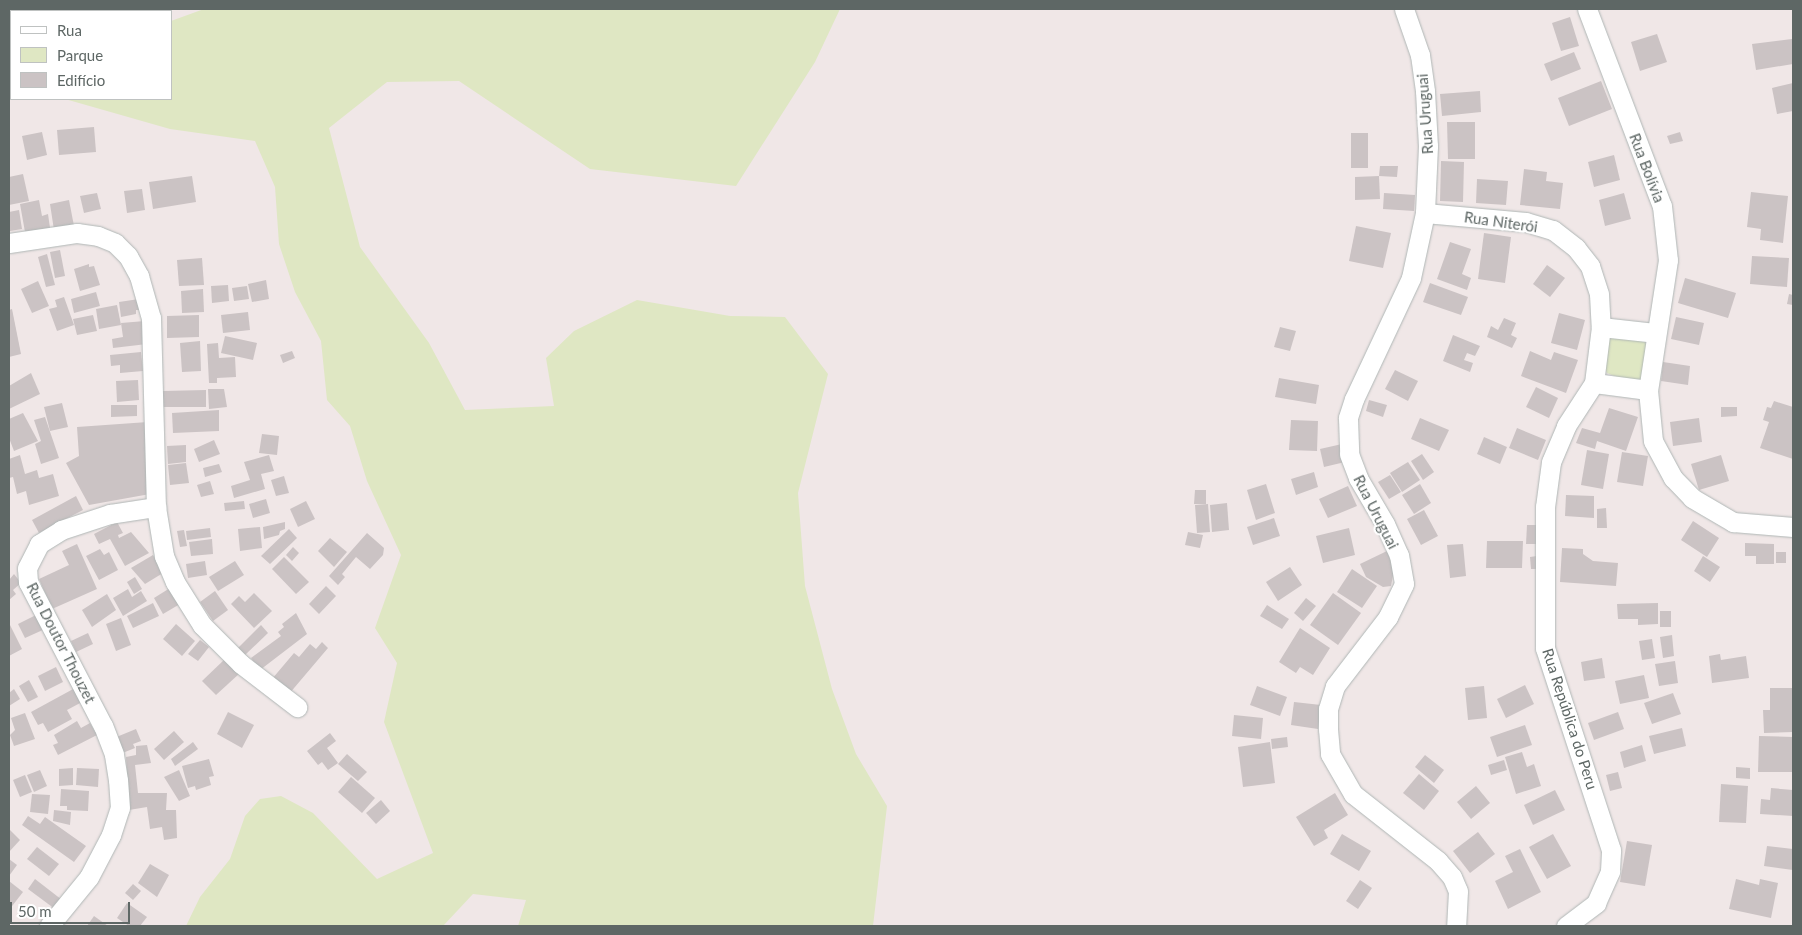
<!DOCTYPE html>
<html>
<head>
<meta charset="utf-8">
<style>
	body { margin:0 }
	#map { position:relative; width:1802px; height:935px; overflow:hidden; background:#f0e7e7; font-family:Lato,sans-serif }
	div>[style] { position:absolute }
	.green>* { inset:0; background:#dfe7c3 }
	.building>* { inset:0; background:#cbc3c4 }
	.roads { filter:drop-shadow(0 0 1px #afb6b5) drop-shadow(0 0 1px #afb6b5) }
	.minor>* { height:19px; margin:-9.5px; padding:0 9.5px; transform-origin:9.5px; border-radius:9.5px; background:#fff }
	span { translate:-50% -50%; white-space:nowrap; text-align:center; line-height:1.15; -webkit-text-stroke:4.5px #fff; paint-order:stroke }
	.street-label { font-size:15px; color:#5e6765 }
	.frame { position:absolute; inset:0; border:10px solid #5e6765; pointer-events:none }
	.legend { position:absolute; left:10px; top:10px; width:162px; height:90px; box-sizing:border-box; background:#fff; border:1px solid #bfc2c1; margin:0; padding:6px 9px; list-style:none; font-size:15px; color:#5e6765 }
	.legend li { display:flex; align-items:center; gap:10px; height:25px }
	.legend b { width:25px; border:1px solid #bfc2c1 }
	.scale { position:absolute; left:10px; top:902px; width:120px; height:22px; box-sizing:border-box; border:2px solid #5e6765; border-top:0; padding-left:6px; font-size:15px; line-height:18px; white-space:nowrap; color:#5e6765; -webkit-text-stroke:4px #fff; paint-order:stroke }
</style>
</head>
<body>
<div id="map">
	<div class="green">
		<i style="clip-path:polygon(204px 9px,840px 9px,815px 62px,736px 186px,590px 169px,459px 81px,387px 82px,329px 128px,360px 247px,429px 343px,465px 410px,554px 406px,546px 358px,574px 331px,637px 300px,730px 316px,785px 317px,828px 374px,798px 493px,805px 586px,832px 689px,856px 754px,887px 806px,873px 926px,518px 926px,526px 900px,473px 894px,443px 926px,186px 926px,200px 897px,230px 859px,245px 816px,260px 799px,281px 796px,313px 813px,377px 879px,433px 853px,384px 722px,397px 663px,375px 628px,401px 555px,367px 481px,350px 426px,327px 400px,321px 341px,295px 292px,279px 244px,275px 187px,255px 141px,170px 129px,65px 99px,171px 99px,171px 21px)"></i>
		<i style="clip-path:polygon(1614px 334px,1643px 339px,1647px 345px,1643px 378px,1638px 382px,1624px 380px,1607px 373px,1604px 366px,1609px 338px)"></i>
	</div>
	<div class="building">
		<i style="clip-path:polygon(24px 9px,44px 9px,44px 11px,24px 11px)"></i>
		<i style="clip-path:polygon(73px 9px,96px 9px,96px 11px,74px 11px)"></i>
		<i style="clip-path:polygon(1570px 17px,1579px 46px,1561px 51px,1552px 23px)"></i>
		<i style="clip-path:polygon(1657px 34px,1667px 62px,1640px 71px,1631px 42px)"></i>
		<i style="clip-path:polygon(1792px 39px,1793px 64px,1756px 70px,1752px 44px)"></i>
		<i style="clip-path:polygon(1574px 52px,1581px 69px,1551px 81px,1544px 64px)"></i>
		<i style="clip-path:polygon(1601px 81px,1612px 109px,1569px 126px,1558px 98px)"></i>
		<i style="clip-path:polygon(1793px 83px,1793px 111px,1777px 114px,1772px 88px)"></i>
		<i style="clip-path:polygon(1480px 91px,1481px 112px,1442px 116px,1440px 94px)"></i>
		<i style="clip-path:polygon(1447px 122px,1475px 122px,1475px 159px,1448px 159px)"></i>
		<i style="clip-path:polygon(94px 127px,96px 152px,59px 155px,57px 130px)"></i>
		<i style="clip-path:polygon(42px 132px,47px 155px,27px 160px,22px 136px)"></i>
		<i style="clip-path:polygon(1680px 132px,1683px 141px,1670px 144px,1667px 136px)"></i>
		<i style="clip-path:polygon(1351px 133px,1368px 133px,1368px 168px,1351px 168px)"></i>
		<i style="clip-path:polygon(1614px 155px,1620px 180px,1594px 187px,1588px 162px)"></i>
		<i style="clip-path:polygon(1441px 161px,1464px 162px,1463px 202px,1440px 201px)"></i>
		<i style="clip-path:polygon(1380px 166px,1398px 166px,1397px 177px,1379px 176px)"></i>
		<i style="clip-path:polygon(1524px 169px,1547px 172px,1546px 181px,1563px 183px,1560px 209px,1520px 205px)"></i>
		<i style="clip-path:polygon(23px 174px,29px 201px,9px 205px,9px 177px)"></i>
		<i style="clip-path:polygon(192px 176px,196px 202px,153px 209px,149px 182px)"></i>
		<i style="clip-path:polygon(1379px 176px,1380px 199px,1355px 200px,1355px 177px)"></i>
		<i style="clip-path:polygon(1477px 179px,1508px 181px,1506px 205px,1476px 203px)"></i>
		<i style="clip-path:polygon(142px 189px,145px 210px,127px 213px,124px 191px)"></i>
		<i style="clip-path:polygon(1751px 192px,1788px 196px,1783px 243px,1760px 240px,1761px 229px,1747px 227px)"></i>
		<i style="clip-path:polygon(97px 193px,101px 209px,84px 213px,80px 196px)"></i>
		<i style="clip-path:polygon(1384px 193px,1415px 195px,1414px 211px,1383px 209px)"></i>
		<i style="clip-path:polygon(1624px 193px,1631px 219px,1605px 226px,1599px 200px)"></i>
		<i style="clip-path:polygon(39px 200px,42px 216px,48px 214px,50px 228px,25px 232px,20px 204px)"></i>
		<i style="clip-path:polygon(69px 200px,74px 226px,54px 230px,50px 204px)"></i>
		<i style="clip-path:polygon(19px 210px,22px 229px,10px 231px,9px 212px)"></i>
		<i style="clip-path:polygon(1356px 226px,1391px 233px,1383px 268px,1349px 261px)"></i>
		<i style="clip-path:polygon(1484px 233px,1511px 237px,1505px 283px,1478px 279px)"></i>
		<i style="clip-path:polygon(1450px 242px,1471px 249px,1462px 274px,1471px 278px,1467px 290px,1437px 279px)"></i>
		<i style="clip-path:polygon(60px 250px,65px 276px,55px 278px,50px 252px)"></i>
		<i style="clip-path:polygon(47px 254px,55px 285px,46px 287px,38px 257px)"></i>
		<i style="clip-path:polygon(1752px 256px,1789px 258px,1787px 287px,1750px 284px)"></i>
		<i style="clip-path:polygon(202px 258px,204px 285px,179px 286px,177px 260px)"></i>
		<i style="clip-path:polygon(89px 264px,89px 267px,94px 266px,100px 285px,80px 291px,74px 269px)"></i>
		<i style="clip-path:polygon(1547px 265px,1565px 278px,1550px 297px,1533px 284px)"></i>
		<i style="clip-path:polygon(1685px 278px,1736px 293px,1728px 318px,1678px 303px)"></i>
		<i style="clip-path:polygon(266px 280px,269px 299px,252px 302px,248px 284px)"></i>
		<i style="clip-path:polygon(38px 281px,49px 306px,32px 313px,21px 289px)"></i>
		<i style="clip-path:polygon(1430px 283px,1468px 297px,1461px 315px,1423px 302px)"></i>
		<i style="clip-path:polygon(228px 285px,229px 301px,212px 303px,211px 286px)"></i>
		<i style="clip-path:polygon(247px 286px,249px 299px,234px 301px,232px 288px)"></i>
		<i style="clip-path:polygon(203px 289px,204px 312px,182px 313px,181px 291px)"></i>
		<i style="clip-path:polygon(96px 292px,100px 306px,74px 313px,71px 299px)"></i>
		<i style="clip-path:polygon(1789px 294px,1793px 295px,1793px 305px,1787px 304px)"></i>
		<i style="clip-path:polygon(64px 297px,74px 325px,57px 331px,49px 309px,57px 307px,55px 300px)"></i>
		<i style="clip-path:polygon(139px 299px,141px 310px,136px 310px,136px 314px,121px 317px,119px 302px)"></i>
		<i style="clip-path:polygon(117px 305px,121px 325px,99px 329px,96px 309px)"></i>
		<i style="clip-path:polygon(12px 309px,21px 354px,9px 357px,9px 310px)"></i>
		<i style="clip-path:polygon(248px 312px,250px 330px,223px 333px,221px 315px)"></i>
		<i style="clip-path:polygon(1559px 313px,1585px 320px,1577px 350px,1551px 343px)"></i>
		<i style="clip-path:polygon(93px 315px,97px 331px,77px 335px,73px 319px)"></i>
		<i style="clip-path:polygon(199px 315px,199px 337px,167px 338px,167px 316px)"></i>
		<i style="clip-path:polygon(1676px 317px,1704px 323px,1699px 345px,1671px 339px)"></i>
		<i style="clip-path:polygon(1504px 318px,1516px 323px,1511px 335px,1517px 338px,1512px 348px,1487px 337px,1491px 326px,1498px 330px)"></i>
		<i style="clip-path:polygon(145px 321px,147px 344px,113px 348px,112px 339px,123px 337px,121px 323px)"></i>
		<i style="clip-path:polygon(1280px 327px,1296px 331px,1290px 351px,1274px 347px)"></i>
		<i style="clip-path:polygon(1453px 335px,1480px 346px,1475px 356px,1467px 353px,1464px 360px,1473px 363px,1470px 372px,1443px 361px)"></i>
		<i style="clip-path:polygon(225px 336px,257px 343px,253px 360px,221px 353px)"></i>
		<i style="clip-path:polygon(200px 341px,201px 371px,182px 372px,180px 343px)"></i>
		<i style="clip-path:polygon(218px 343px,219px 358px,235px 357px,236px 377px,217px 378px,217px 383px,209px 383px,207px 344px)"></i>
		<i style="clip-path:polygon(292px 351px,295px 358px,283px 363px,280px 355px)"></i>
		<i style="clip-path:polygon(1530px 351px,1551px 360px,1554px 352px,1578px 360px,1566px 393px,1521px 376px)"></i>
		<i style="clip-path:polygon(141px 352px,143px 371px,120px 373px,120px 365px,111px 366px,110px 355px)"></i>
		<i style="clip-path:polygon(1663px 362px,1690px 366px,1688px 385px,1661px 381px)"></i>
		<i style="clip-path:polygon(1395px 370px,1418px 381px,1408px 401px,1385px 389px)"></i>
		<i style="clip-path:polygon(31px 373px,40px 394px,9px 409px,9px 386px)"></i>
		<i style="clip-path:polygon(1279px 378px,1319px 385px,1316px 404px,1275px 397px)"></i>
		<i style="clip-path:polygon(138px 380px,139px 400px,117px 402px,116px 381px)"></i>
		<i style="clip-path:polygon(1536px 387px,1558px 398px,1549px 418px,1526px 407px)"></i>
		<i style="clip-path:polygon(208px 389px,224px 389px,227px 407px,209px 409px)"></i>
		<i style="clip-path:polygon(206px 390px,206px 407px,163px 407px,163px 391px)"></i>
		<i style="clip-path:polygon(1369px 400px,1387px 405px,1383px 417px,1366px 411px)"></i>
		<i style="clip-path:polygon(1774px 401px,1793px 407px,1793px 459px,1760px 448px,1769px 422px,1763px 420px,1767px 407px,1771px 408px)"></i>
		<i style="clip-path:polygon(62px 403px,68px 427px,50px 431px,44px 407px)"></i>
		<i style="clip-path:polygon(111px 405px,137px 405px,137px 416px,111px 417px)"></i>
		<i style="clip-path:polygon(1721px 407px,1737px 407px,1737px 416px,1721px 417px)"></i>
		<i style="clip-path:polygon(1609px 408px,1638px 417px,1626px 451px,1597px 441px,1595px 449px,1576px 443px,1582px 428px,1600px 433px)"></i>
		<i style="clip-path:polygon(219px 410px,219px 431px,173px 433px,172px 413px)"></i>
		<i style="clip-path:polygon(23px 413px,38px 441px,14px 451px,9px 438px,9px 419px)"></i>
		<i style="clip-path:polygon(45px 417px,59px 458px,41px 464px,35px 444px,41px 441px,34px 420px)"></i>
		<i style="clip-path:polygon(1420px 418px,1449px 430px,1439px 451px,1411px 439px)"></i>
		<i style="clip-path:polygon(1699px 418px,1702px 442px,1673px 446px,1670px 422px)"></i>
		<i style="clip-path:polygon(1291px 420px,1318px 421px,1317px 451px,1289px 450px)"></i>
		<i style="clip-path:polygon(148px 422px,150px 494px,89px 505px,66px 463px,79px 456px,77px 427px)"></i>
		<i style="clip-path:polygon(1517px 428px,1546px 440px,1538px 460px,1509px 448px)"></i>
		<i style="clip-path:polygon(262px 434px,279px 436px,277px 455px,259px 453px)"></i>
		<i style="clip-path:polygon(1484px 437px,1507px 447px,1500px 464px,1477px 454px)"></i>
		<i style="clip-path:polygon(214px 440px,220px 454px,199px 462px,194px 449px)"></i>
		<i style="clip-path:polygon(1342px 444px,1345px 462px,1324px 467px,1320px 449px)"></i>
		<i style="clip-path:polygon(186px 445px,186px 462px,168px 464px,167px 446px)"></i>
		<i style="clip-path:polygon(1587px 450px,1609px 454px,1603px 489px,1581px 485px)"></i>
		<i style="clip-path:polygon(1622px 452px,1648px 456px,1643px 486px,1617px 482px)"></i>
		<i style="clip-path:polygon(1422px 454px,1434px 472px,1423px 480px,1411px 461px)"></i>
		<i style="clip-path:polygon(20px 455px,25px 474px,37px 470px,39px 478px,53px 474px,59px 496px,29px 505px,26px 491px,17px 494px,13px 477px,9px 478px,9px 459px)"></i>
		<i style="clip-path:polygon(269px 455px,274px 471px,261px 474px,265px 489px,234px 498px,231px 486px,250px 480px,244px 462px)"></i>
		<i style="clip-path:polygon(1721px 455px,1729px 481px,1699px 490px,1691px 464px)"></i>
		<i style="clip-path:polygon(1408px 462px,1420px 480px,1402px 492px,1390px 473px)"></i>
		<i style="clip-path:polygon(186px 463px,189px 483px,170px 485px,168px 465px)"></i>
		<i style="clip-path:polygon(219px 464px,222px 472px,205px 477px,203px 468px)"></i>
		<i style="clip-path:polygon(1314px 472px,1318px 487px,1296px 495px,1291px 479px)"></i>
		<i style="clip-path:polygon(1390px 475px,1401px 492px,1389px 499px,1378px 482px)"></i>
		<i style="clip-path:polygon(284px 476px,289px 493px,276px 496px,271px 480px)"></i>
		<i style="clip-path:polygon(210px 481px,214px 494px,201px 497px,197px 485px)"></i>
		<i style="clip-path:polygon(1266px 484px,1275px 513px,1256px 520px,1247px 490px)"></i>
		<i style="clip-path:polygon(1420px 484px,1431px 503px,1414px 514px,1402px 495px)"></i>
		<i style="clip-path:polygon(1348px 486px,1357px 506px,1328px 518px,1319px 499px)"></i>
		<i style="clip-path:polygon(1195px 490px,1206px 490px,1206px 504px,1194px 504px)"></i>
		<i style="clip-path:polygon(1566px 495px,1594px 496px,1594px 518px,1565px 516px)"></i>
		<i style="clip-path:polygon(76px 496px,83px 510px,39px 533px,32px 520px)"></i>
		<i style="clip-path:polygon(266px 499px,270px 513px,253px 518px,249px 504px)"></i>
		<i style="clip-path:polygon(244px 501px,245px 509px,225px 511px,224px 503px)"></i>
		<i style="clip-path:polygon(306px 501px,315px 519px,298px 527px,290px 509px)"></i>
		<i style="clip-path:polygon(1227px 503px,1229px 530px,1212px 532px,1210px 505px)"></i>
		<i style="clip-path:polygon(1208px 504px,1210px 532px,1197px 533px,1195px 505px)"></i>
		<i style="clip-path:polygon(1606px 508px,1607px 528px,1597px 528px,1597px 509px)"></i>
		<i style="clip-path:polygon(1424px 510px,1438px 536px,1421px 545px,1407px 519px)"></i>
		<i style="clip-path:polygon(1274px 518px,1280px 536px,1253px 545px,1247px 527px)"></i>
		<i style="clip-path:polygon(1693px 521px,1719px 538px,1707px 557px,1681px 540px)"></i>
		<i style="clip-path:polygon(117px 522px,123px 533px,118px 535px,119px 538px,131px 532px,149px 553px,125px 566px,110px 539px,99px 544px,94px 534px)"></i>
		<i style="clip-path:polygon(285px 522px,285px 529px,280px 531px,279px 535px,264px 539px,263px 527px)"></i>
		<i style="clip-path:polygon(1527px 525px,1538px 525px,1537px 544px,1526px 544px)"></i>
		<i style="clip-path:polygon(260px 527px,262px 548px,240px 551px,238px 529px)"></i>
		<i style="clip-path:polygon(210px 528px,211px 537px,187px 540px,186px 531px)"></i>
		<i style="clip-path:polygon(1349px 528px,1355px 555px,1323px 563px,1316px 536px)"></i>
		<i style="clip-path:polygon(289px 529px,297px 538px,270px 564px,261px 556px)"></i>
		<i style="clip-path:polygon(184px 530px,187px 546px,180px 547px,177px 531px)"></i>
		<i style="clip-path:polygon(1188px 532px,1203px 535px,1200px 548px,1185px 545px)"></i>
		<i style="clip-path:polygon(367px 533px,384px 548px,383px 555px,370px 569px,356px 557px,342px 574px,345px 577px,338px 585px,329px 576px)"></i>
		<i style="clip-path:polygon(330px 538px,347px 552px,334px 567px,318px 551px)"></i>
		<i style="clip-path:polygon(212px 539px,213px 554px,191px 556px,189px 542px)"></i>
		<i style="clip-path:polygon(1487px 541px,1523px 541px,1522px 568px,1486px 568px)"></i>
		<i style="clip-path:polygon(1745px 543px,1774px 544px,1774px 564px,1756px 564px,1756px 556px,1745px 556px)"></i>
		<i style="clip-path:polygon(77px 544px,97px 589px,52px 609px,39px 579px,69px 565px,62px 551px)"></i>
		<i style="clip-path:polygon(1463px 544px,1466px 576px,1450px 578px,1447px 545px)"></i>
		<i style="clip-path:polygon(293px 547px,299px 553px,292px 561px,286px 555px)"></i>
		<i style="clip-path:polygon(1562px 548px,1583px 549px,1583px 554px,1593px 561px,1618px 563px,1616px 586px,1560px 582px)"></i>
		<i style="clip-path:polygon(100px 549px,104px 555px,109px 552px,118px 570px,99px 580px,86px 556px)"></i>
		<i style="clip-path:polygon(1387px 551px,1394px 570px,1391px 586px,1383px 587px,1366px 577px,1360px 564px)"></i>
		<i style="clip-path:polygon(1776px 552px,1786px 552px,1786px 563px,1776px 563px)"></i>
		<i style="clip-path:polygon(153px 555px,163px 573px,145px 584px,131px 568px)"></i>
		<i style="clip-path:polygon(1537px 556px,1538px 569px,1531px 569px,1530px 557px)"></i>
		<i style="clip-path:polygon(1703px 556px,1720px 567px,1710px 582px,1694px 571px)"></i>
		<i style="clip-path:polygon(284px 557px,309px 582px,296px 594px,272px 569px)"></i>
		<i style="clip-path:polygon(205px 561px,207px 575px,188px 578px,186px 564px)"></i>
		<i style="clip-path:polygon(235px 561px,244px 575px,218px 591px,209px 577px)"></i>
		<i style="clip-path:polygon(1290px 567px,1302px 585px,1278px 601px,1266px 582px)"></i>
		<i style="clip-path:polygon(1352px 569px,1377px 586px,1362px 608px,1337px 592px)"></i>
		<i style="clip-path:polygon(14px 574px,21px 583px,13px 590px,16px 594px,9px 600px,9px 580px)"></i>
		<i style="clip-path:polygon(135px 577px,142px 589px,134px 594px,127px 582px)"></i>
		<i style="clip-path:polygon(326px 586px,336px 596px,319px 614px,309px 604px)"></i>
		<i style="clip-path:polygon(170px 588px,180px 604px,163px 614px,154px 598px)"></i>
		<i style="clip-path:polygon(128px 589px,132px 597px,141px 591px,147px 601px,123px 616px,113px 598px)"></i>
		<i style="clip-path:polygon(215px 591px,228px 610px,213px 621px,200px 602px)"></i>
		<i style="clip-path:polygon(254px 593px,272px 611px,254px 628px,231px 604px,239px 596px,245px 602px)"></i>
		<i style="clip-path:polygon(1333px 593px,1361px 613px,1338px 645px,1310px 625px)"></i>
		<i style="clip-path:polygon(107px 594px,116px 610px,92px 627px,82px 610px)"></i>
		<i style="clip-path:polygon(1306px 598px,1316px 606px,1303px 621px,1294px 613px)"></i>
		<i style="clip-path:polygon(153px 603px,159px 616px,133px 628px,127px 616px)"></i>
		<i style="clip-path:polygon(1658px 603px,1658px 624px,1638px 625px,1638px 619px,1618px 619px,1617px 604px)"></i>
		<i style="clip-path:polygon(1267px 605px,1289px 619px,1282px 629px,1260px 616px)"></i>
		<i style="clip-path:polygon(1660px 611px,1671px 611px,1671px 627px,1660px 627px)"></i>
		<i style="clip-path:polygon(296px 613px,307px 634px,260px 670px,251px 658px,281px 636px,278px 632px,284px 627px,282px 624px)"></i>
		<i style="clip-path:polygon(38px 614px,45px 629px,25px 638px,18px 624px)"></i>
		<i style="clip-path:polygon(121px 618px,131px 645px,116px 651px,106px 624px)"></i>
		<i style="clip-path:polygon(176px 624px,195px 641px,182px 656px,163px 639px)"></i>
		<i style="clip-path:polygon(10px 625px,22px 649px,9px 656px,9px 626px)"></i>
		<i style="clip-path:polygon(261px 625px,268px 633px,245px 655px,238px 648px)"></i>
		<i style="clip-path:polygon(1300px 628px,1330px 648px,1313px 675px,1300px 667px,1296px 673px,1279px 662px)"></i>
		<i style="clip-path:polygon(88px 633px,93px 644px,76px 652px,71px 641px)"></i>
		<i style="clip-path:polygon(1672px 635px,1674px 656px,1663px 658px,1660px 637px)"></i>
		<i style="clip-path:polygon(1652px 639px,1655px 658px,1642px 660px,1639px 641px)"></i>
		<i style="clip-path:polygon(200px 640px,209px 647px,198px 661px,188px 654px)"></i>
		<i style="clip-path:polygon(322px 642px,328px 648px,289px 694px,272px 679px,294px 653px,299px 657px,310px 644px,316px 649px)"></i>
		<i style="clip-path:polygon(1720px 654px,1721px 660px,1746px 656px,1749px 678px,1712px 683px,1709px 656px)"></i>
		<i style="clip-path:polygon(226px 658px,240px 673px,216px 695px,202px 681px)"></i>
		<i style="clip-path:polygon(1602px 658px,1605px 678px,1584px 681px,1581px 662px)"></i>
		<i style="clip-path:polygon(1675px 661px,1678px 683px,1659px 686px,1655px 664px)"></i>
		<i style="clip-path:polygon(56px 667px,63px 682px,45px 691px,38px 676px)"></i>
		<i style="clip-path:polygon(1644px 675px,1649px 698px,1620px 704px,1615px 681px)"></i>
		<i style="clip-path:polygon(29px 680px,38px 697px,28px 702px,19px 686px)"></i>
		<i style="clip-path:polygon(1525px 685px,1534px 704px,1506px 718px,1497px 699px)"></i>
		<i style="clip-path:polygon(1257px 686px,1287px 697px,1280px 716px,1250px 705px)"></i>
		<i style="clip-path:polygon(1484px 686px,1487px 718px,1468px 720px,1465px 688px)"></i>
		<i style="clip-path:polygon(75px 688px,82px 702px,67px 710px,72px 719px,48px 732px,43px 723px,38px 725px,31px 712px)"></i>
		<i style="clip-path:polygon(1770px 688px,1793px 688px,1793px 732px,1764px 733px,1763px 710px,1770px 710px)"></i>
		<i style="clip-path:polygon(14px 689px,20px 699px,9px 706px,9px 693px)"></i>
		<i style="clip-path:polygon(1673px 693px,1681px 714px,1652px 724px,1644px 703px)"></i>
		<i style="clip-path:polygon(1294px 702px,1321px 705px,1318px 729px,1291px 725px)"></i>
		<i style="clip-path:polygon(228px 712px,254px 725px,242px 748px,217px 734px)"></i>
		<i style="clip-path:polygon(1618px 712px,1624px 729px,1594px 740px,1588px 723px)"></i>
		<i style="clip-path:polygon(25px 713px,35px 739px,14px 746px,10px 735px,15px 730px,11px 718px)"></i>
		<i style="clip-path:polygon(1234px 715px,1263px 718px,1261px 739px,1232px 736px)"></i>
		<i style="clip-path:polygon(77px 721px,81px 728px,90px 723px,97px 735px,58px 755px,53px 745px,58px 743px,54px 735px)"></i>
		<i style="clip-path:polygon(1525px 725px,1532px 745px,1497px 757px,1490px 737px)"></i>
		<i style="clip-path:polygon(1682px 728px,1686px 746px,1654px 754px,1649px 736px)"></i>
		<i style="clip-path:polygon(136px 729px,141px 741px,133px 744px,135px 748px,120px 754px,114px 738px)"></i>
		<i style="clip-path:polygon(174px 731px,184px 742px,164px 760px,154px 749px)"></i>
		<i style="clip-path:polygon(330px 733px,336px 741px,327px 748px,338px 763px,328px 770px,322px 762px,318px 765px,307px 751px)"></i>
		<i style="clip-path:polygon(1759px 736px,1793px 737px,1793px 772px,1758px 772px)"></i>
		<i style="clip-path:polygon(1287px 737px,1288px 747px,1272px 749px,1271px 739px)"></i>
		<i style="clip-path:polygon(193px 742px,198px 749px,175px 766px,171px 759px)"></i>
		<i style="clip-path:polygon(1270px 742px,1275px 783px,1243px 787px,1238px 747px)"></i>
		<i style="clip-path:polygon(147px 745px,151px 763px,135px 765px,138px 793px,167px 793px,166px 810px,176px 810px,177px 838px,164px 840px,162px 827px,150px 829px,147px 807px,129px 810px,126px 757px,136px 755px,136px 746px)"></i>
		<i style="clip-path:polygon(1642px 745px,1646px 761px,1624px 768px,1620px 752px)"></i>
		<i style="clip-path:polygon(1522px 752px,1527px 767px,1534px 764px,1541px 786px,1516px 794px,1505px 757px)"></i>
		<i style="clip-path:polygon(347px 754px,367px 772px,358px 781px,338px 764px)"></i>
		<i style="clip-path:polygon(1425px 755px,1444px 770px,1434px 783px,1415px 767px)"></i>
		<i style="clip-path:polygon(209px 759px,214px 776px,209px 777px,211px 785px,196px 790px,195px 786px,188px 788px,182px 766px)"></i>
		<i style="clip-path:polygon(1504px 760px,1507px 770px,1491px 775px,1488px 765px)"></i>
		<i style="clip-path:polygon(1736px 767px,1750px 768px,1750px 779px,1736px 778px)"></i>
		<i style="clip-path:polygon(73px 768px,73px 785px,59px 786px,59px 769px)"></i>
		<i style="clip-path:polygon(77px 768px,99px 769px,98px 787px,76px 785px)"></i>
		<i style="clip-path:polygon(40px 770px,47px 786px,34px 792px,27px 775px)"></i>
		<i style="clip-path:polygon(179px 770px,190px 796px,179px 801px,164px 777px)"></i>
		<i style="clip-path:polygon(1618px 772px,1622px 788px,1610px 791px,1606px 775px)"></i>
		<i style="clip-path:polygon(1419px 774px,1439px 791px,1424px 810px,1403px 793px)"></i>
		<i style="clip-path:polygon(25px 775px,32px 792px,20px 797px,13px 780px)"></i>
		<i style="clip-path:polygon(351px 777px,375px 798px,362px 813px,338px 792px)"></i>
		<i style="clip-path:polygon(1721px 784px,1748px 786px,1746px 823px,1719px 822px)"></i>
		<i style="clip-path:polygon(1476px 786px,1490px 803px,1471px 819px,1457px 802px)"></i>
		<i style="clip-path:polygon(1771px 788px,1793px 790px,1793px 816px,1760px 814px,1761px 799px,1770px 800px)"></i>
		<i style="clip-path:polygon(61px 789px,89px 791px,88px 811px,67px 810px,67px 806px,60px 806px)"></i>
		<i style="clip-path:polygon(1555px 790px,1565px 810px,1533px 825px,1524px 805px)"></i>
		<i style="clip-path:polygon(1335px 793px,1348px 815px,1324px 830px,1328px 838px,1314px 846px,1296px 817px)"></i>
		<i style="clip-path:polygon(32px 794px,50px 795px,48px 814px,30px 812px)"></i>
		<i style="clip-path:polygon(381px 800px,390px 811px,376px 824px,366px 813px)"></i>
		<i style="clip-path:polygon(54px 810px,71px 812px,70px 825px,53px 821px)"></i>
		<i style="clip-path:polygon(28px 816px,40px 824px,45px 817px,86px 846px,74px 862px,22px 825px)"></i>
		<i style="clip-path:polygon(9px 829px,20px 840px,9px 852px)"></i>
		<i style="clip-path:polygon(1478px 832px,1495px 854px,1470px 873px,1453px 851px)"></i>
		<i style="clip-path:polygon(1342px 834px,1371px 851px,1359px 871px,1330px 854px)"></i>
		<i style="clip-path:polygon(1553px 834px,1571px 866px,1547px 879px,1529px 847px)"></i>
		<i style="clip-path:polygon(1627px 841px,1652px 845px,1645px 886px,1620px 882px)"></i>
		<i style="clip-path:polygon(1767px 846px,1793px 849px,1793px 870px,1764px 866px)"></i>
		<i style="clip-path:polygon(37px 847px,59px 864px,49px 876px,27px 859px)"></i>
		<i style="clip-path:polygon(1520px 849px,1541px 892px,1508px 909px,1495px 881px,1513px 872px,1505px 856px)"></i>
		<i style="clip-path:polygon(9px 859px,17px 865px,9px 876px)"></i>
		<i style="clip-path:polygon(150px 864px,169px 875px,157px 897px,138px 883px)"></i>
		<i style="clip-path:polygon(35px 879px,66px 903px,59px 912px,28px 889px)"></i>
		<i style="clip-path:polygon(1736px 879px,1759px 885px,1760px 879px,1778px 883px,1771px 918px,1729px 909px)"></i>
		<i style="clip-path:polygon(1360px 880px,1372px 888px,1358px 909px,1346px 901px)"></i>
		<i style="clip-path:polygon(9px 881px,23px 892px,9px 910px)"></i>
		<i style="clip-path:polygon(133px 884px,141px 891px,133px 900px,125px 893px)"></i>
		<i style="clip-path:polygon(127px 903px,147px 917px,140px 926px,129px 926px,117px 918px)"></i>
		<i style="clip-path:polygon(94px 916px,108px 926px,87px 926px)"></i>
	</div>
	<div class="roads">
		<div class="minor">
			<i style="left:1404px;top:9px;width:49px;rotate:70.8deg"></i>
			<i style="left:1420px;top:55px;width:36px;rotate:82deg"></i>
			<i style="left:1425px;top:91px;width:55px;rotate:86.9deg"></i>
			<i style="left:1428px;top:146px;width:67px;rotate:92.6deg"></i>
			<i style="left:1425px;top:213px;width:66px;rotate:102.2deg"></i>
			<i style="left:1411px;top:278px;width:134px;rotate:115.2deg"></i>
			<i style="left:1354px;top:399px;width:20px;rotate:108deg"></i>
			<i style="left:1348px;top:418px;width:36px;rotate:88deg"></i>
			<i style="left:1349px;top:454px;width:26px;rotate:69deg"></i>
			<i style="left:1358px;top:478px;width:53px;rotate:59.6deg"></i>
			<i style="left:1385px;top:524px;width:34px;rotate:66deg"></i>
			<i style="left:1399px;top:555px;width:29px;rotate:80deg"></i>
			<i style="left:1404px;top:584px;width:37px;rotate:116deg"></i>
			<i style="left:1388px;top:617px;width:87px;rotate:127.5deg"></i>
			<i style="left:1335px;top:686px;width:24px;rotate:107deg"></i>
			<i style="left:1328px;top:709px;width:20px;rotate:90deg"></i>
			<i style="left:1328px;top:729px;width:25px;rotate:85deg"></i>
			<i style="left:1330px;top:754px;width:46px;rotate:60.1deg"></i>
			<i style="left:1353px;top:794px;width:108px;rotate:38.2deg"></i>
			<i style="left:1438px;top:861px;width:21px;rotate:49deg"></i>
			<i style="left:1452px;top:877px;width:15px;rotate:67deg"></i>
			<i style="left:1458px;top:891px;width:35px;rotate:93deg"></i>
			<i style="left:1587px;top:9px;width:211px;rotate:69.2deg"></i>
			<i style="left:1662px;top:206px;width:54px;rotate:83.7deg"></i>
			<i style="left:1668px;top:260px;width:132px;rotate:98.7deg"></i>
			<i style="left:1648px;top:390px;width:54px;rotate:-172.6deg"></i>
			<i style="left:1594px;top:383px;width:56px;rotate:-82.9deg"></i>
			<i style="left:1601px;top:327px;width:54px;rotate:6.3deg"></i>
			<i style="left:9px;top:38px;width:2px"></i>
			<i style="left:1425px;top:213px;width:101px;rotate:5.1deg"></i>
			<i style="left:1526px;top:222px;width:28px;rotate:17deg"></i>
			<i style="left:1553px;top:230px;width:29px;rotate:38deg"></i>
			<i style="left:1576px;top:248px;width:23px;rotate:52deg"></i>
			<i style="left:1590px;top:266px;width:29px;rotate:72deg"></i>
			<i style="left:1599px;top:294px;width:33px;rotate:87deg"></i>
			<i style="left:9px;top:243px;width:69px;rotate:-8.4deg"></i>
			<i style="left:77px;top:233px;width:21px;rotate:8deg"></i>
			<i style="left:98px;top:236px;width:18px;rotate:22deg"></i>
			<i style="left:115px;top:243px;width:18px;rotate:45deg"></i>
			<i style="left:128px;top:256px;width:23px;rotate:61deg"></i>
			<i style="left:139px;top:276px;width:44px;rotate:74.1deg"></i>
			<i style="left:151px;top:318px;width:189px;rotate:88.5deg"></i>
			<i style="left:156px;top:507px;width:50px;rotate:80.7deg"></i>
			<i style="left:164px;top:556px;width:28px;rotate:67deg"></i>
			<i style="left:175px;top:582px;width:51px;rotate:57.9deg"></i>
			<i style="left:202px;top:625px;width:55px;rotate:45deg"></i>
			<i style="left:241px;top:664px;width:71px;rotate:37.5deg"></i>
			<i style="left:1648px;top:390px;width:51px;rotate:84.4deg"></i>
			<i style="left:1653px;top:441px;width:42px;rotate:61.6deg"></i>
			<i style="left:1673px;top:478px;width:28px;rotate:46deg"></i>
			<i style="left:1692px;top:498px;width:48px;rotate:30.3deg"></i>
			<i style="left:1733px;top:522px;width:60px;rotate:4.8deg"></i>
			<i style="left:49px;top:926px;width:63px;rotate:-50.8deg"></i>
			<i style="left:89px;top:877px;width:47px;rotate:-62.4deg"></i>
			<i style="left:111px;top:835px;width:28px;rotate:-72deg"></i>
			<i style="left:120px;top:808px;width:28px;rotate:-94deg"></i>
			<i style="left:118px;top:780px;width:26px;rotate:-99deg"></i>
			<i style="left:114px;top:754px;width:30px;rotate:-111deg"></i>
			<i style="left:103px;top:726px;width:162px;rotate:-117.5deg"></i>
			<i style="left:28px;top:582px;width:14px;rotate:-94deg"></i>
			<i style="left:27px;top:568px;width:27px;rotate:-63deg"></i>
			<i style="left:39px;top:544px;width:26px;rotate:-32deg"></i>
			<i style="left:61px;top:530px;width:52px;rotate:-18.1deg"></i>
			<i style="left:110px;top:514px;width:47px;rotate:-8.7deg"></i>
			<i style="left:1566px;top:926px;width:38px;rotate:-37deg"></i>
			<i style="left:1596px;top:903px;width:35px;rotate:-66deg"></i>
			<i style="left:1610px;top:871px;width:21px;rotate:-87deg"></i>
			<i style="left:1611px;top:850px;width:213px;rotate:-108.1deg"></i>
			<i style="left:1545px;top:648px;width:141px;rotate:-90deg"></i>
			<i style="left:1545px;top:507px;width:45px;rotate:-82.4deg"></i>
			<i style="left:1551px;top:462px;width:39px;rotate:-67deg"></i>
			<i style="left:1566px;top:426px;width:51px;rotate:-56.9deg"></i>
		</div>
	</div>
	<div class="street-label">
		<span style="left:1425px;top:114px;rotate:-94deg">Rua Uruguai</span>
		<span style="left:1647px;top:168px;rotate:69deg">Rua Bolívia</span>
		<span style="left:1501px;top:222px;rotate:8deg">Rua Niterói</span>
		<span style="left:1376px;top:512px;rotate:63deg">Rua Uruguai</span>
		<span style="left:61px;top:643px;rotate:63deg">Rua Doutor Thouzet</span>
		<span style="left:1570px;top:719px;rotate:72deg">Rua República do Peru</span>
	</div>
	<div class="frame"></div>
	<ul class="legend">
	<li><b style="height:6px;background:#fff"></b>Rua</li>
	<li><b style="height:14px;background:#dfe7c3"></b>Parque</li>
	<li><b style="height:14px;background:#cbc3c4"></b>Edifício</li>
	</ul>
	<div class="scale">50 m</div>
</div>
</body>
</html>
